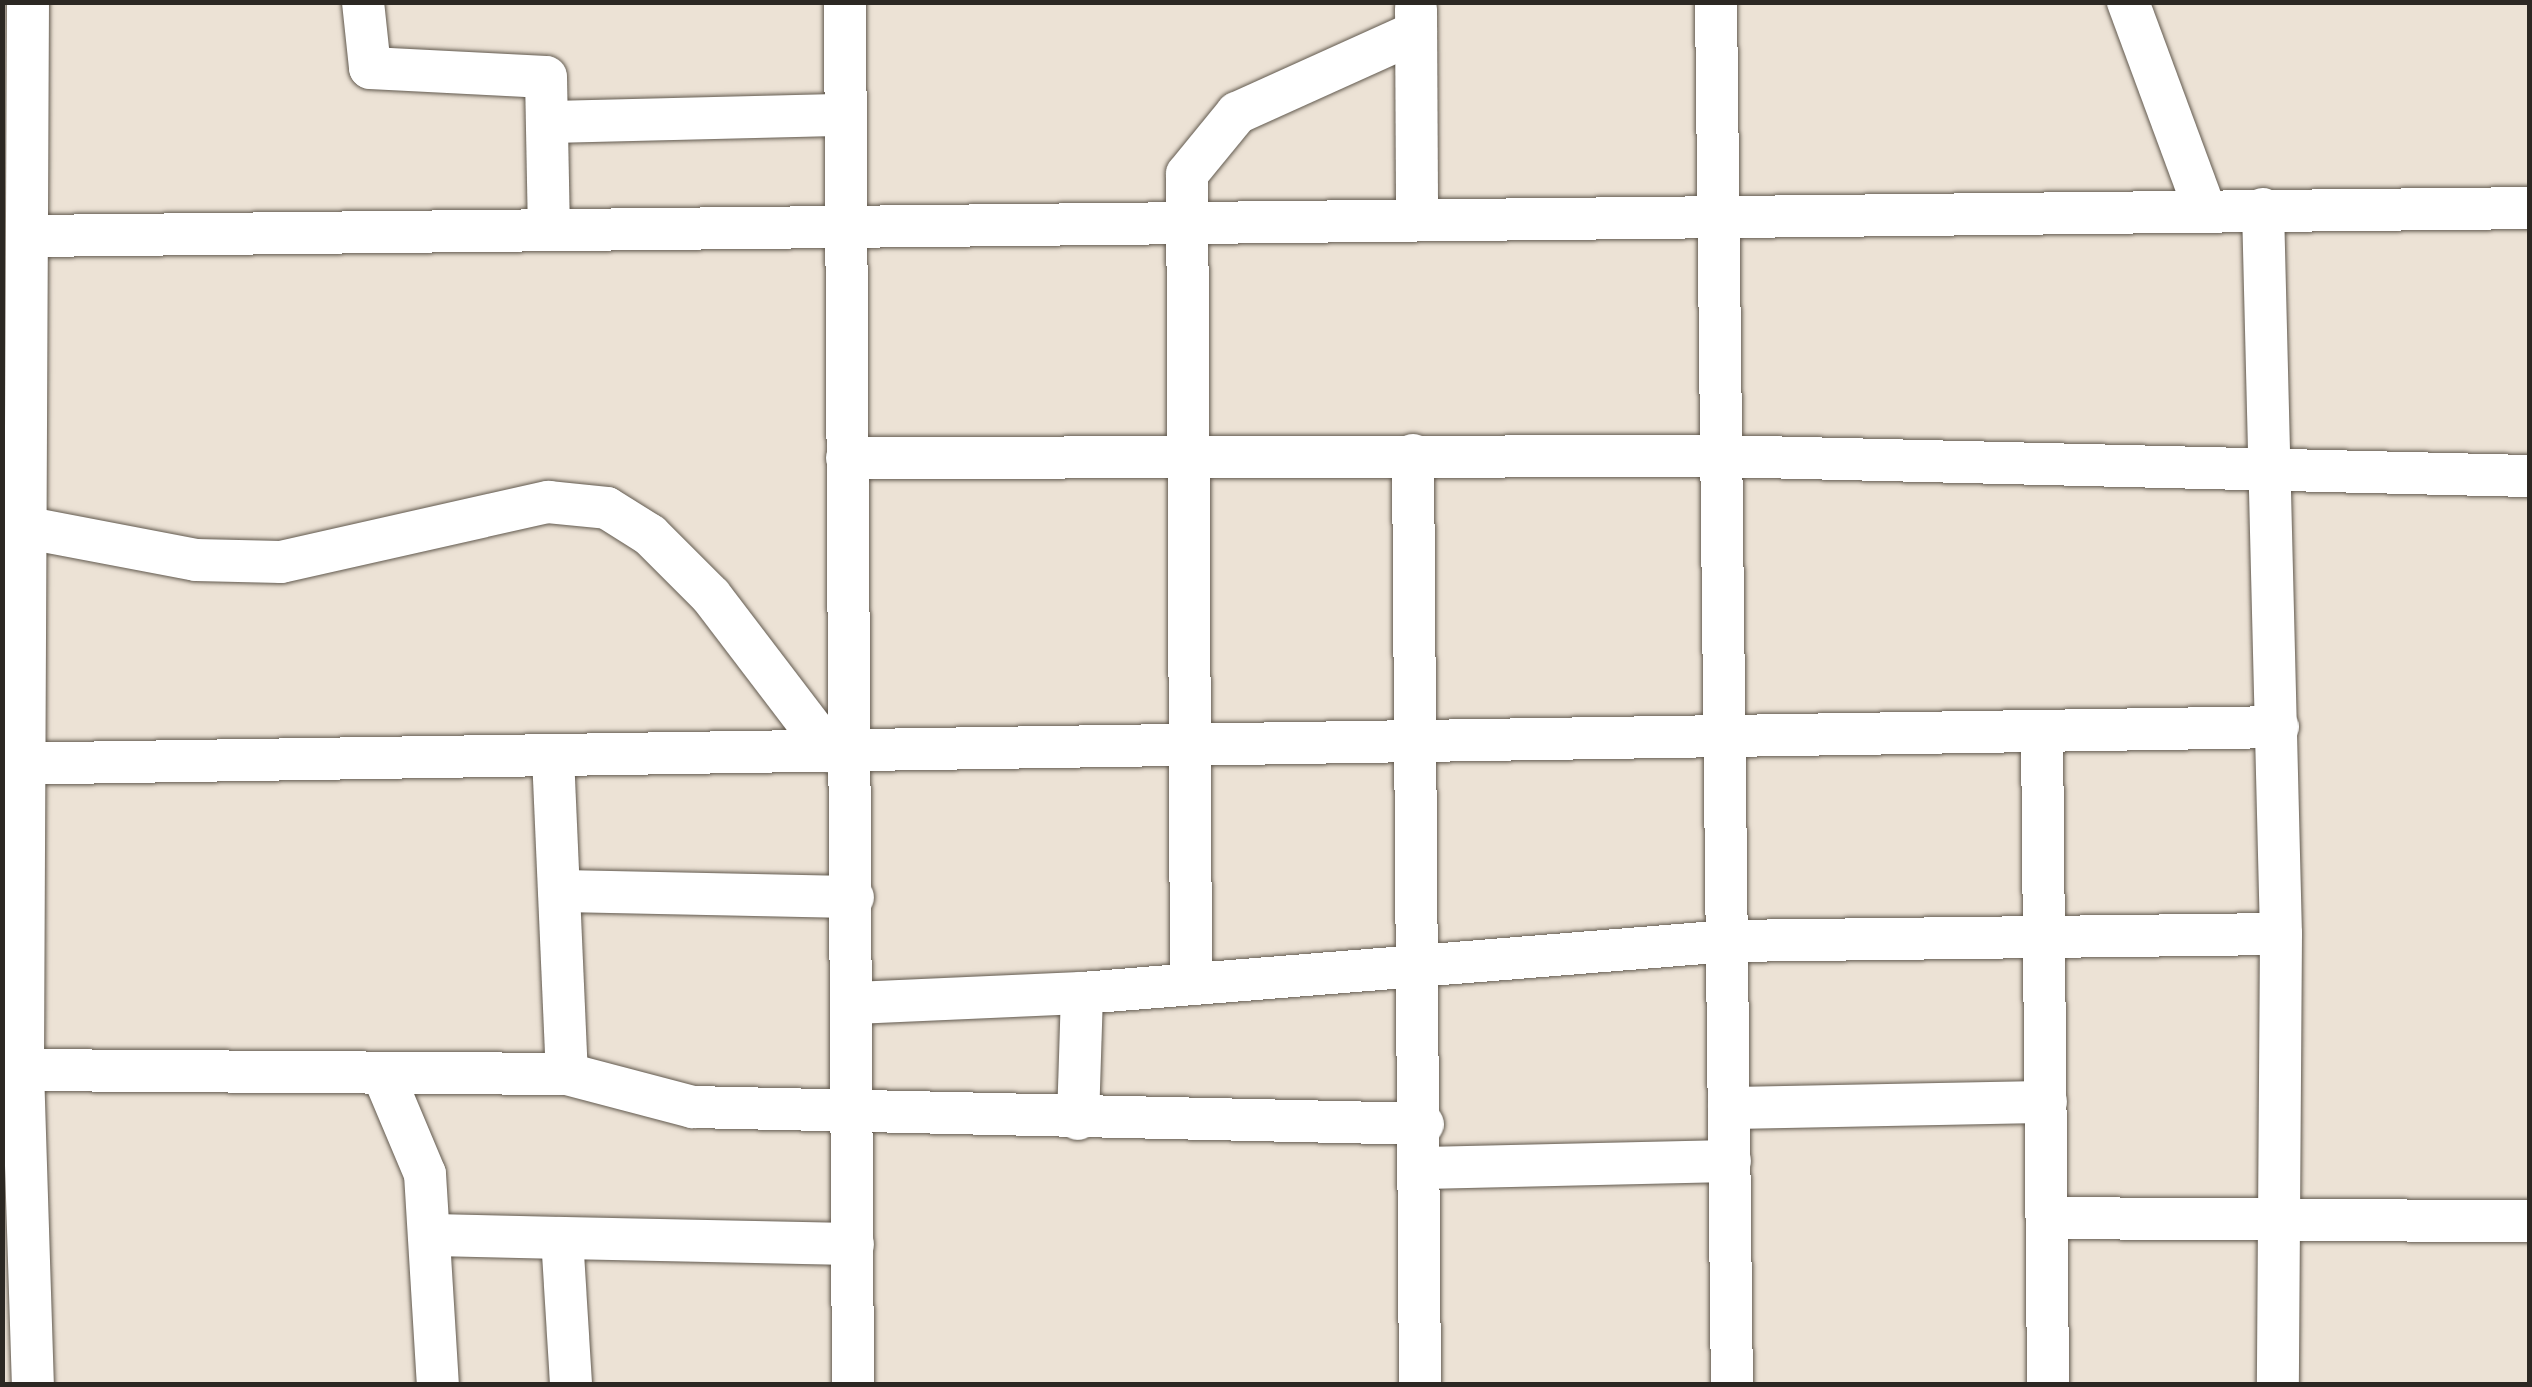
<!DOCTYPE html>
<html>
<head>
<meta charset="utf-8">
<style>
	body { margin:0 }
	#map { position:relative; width:2532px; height:1387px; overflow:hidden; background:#ece2d5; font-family:Signika,sans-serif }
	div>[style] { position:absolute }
	.roads { filter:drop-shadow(0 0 2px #61594e) drop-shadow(0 0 2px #61594e) }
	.minor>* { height:42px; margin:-21px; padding:0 21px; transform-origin:21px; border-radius:21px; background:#fff }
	span { translate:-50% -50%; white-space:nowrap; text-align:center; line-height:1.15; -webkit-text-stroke:8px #fff; paint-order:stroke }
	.frame { position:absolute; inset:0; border:5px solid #2c2823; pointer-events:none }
</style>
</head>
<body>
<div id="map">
	<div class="roads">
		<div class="minor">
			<i style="left:28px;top:2px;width:1068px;rotate:90.27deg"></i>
			<i style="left:23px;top:1070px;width:314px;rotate:88.2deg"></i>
			<i style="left:363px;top:2px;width:66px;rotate:83.9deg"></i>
			<i style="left:370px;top:68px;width:176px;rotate:2.9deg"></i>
			<i style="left:546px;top:77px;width:152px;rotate:88.9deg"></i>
			<i style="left:845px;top:2px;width:1382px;rotate:89.67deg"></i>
			<i style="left:1716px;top:2px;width:1382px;rotate:89.34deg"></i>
			<i style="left:2128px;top:2px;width:222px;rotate:69.7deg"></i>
			<i style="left:1416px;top:9px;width:210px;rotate:89.7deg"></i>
			<i style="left:552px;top:122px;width:294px;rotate:-1.4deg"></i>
			<i style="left:2263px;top:209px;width:725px;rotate:88.58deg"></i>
			<i style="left:2281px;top:934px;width:450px;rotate:90.4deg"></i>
			<i style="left:30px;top:236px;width:2500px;rotate:-0.64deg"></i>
			<i style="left:1413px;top:455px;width:929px;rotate:89.57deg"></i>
			<i style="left:847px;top:458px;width:874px;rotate:-0.13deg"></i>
			<i style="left:1721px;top:456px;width:809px;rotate:1.42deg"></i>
			<i style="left:2px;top:523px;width:197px;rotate:10.8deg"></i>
			<i style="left:196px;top:560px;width:85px;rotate:1.3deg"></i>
			<i style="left:281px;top:562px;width:274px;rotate:-12.7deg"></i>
			<i style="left:548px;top:502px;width:59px;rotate:5.8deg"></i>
			<i style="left:607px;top:508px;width:51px;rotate:32.1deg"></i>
			<i style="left:650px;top:535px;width:86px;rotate:45deg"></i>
			<i style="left:711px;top:596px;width:195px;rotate:52.7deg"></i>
			<i style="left:2042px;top:731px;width:653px;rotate:89.47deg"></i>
			<i style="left:553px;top:756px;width:318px;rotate:87.5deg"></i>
			<i style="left:2px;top:764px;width:2276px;rotate:-0.93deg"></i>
			<i style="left:560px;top:891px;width:293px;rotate:1.2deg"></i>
			<i style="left:1191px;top:981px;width:807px;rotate:-90.28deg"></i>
			<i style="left:1187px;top:174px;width:79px;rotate:-50.7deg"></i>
			<i style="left:1237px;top:113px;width:196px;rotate:-24.3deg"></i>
			<i style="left:1082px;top:993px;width:648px;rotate:-4.6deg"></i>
			<i style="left:1728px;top:941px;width:553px;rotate:-0.73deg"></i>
			<i style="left:853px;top:1003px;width:229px;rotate:-2.5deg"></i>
			<i style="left:1082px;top:993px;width:126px;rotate:91.8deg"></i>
			<i style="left:23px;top:1070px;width:544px;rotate:0.42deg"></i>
			<i style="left:567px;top:1074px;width:130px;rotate:14.7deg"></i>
			<i style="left:693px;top:1107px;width:730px;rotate:1.33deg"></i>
			<i style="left:385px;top:1079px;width:103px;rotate:67.2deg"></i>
			<i style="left:425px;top:1174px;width:210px;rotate:86.5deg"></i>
			<i style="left:1729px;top:1108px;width:317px;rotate:-1.1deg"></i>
			<i style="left:1423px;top:1168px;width:307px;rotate:-1.3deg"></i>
			<i style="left:2047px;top:1218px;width:483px;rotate:0.4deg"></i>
			<i style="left:434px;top:1235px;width:128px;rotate:1.3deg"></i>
			<i style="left:571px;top:1384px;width:146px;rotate:-93.5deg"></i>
			<i style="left:562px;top:1238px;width:291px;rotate:1.2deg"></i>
		</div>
	</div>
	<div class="frame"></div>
</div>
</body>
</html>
